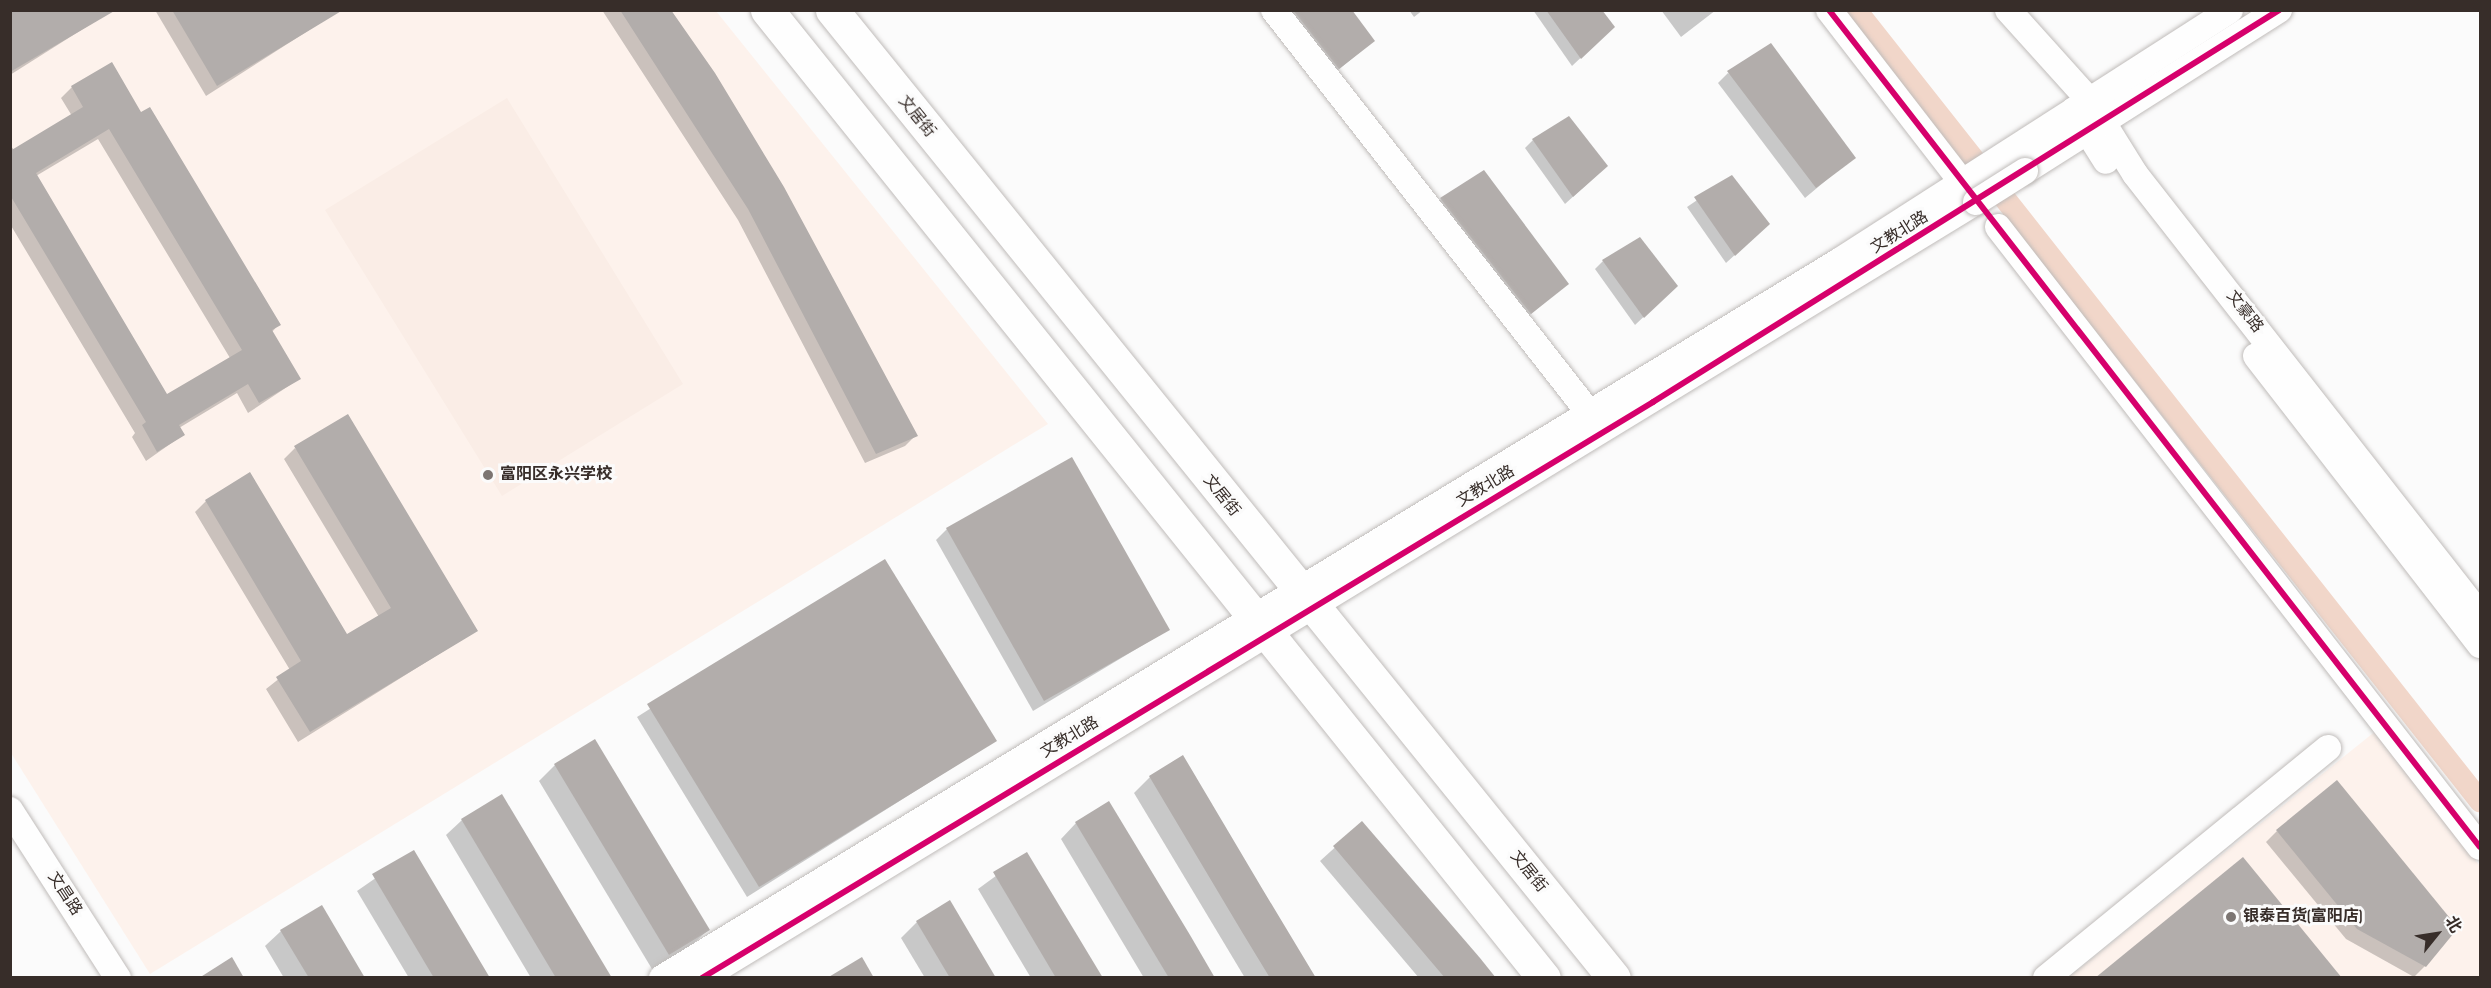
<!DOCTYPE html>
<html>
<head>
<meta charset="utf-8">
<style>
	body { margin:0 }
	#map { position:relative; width:2491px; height:988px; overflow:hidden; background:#fbfbfb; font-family:"Sofia Sans Condensed","Noto Sans SC",sans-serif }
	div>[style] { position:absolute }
	.built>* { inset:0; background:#fdf2ec }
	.green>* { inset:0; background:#faede6 }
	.shadow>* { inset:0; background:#0003 }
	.canal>* { height:22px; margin:-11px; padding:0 11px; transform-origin:11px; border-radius:11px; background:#f1d6c9 }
	.building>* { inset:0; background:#b2adab }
	.roads { filter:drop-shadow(0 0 2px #c0bcba) drop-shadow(0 0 2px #c0bcba) }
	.minor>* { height:26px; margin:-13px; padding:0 13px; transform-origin:13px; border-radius:13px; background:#fefefe }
	.major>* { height:33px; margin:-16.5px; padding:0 16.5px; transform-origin:16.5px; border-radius:16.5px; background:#fefefe }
	.bridges { filter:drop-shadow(0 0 2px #c0bcba) drop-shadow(0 0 2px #c0bcba) }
	.minor-bridge>* { height:26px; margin:-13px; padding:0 13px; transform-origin:13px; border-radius:13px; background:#fefefe }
	.cycleway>* { height:6px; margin:-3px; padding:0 3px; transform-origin:3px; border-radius:3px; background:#d6006c }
	.dots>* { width:16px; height:16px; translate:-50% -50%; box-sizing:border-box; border:3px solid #fbfbfb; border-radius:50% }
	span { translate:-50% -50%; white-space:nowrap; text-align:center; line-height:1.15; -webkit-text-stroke:6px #fbfbfb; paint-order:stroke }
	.street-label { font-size:16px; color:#372d29 }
	.poi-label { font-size:16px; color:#372d29; font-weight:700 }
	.left { translate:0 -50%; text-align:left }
	.frame { position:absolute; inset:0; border:12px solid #372d29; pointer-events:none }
	.north { position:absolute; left:2407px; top:904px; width:60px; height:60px; -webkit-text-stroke:4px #fbfbfb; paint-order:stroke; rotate:60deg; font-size:16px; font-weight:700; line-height:24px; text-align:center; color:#372d29 }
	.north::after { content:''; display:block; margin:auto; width:21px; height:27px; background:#372d29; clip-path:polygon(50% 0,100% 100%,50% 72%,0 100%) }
</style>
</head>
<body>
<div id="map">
	<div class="built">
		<i style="clip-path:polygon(11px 11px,716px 11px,1048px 424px,150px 974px,11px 753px)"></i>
		<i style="clip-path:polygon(2377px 730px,2480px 866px,2480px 977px,2068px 978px)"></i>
	</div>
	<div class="green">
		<i style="clip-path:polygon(507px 98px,683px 384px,502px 496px,325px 210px)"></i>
	</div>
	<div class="shadow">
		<i style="clip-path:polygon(10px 10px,105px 15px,10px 75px)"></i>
		<i style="clip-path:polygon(155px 10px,323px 10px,328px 18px,206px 96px)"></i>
		<i style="clip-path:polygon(602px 10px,669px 10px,916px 435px,905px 446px,865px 463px,738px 220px)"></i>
		<i style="clip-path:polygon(1267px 10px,1350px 10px,1373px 41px,1325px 81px)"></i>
		<i style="clip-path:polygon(1409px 10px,1423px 10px,1414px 17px)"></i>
		<i style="clip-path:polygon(1533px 10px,1600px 10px,1605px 35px,1572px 66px)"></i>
		<i style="clip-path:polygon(1661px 10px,1716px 10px,1681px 37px)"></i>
		<i style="clip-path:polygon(1728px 73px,1854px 157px,1805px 198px,1718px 83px)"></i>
		<i style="clip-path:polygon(evenodd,72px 87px,141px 114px,279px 324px,272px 332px,299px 379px,248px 413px,237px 393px,179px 428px,183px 435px,146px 461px,132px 437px,135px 433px,10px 224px,10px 145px,14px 150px,72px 116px,61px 98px,72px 87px,98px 139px,230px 358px,166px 396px,36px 176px,98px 139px)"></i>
		<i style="clip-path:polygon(1533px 140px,1598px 174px,1565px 204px,1525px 148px)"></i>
		<i style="clip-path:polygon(1731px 177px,1760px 232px,1726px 263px,1687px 207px)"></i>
		<i style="clip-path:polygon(1441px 199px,1567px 284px,1519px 324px,1431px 210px)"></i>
		<i style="clip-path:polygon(1603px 261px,1668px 294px,1635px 325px,1595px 269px)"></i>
		<i style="clip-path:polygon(295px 448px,476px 631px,298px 742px,266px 689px,290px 670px,195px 512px,206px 501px,346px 636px,379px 617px,284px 459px)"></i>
		<i style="clip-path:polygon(947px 529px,1168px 630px,1033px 711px,936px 540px)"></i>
		<i style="clip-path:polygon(884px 561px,995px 741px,747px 897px,637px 717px)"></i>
		<i style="clip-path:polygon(555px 765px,708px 930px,692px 945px,652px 969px,539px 781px)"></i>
		<i style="clip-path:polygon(1150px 777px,1315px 978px,1245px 978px,1134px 793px)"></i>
		<i style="clip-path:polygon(462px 820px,611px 978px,531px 978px,446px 835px)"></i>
		<i style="clip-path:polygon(1076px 823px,1213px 978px,1144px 978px,1061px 839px)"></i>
		<i style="clip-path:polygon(1362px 823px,1493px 978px,1419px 978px,1320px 861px)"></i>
		<i style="clip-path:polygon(2277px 831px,2425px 966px,2414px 977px,2346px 939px,2266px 842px)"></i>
		<i style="clip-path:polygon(413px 852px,488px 978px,409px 978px,357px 891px)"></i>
		<i style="clip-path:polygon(1026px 854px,1101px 978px,1031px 978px,978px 889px)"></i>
		<i style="clip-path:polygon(917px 922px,994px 978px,925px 978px,901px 938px)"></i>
		<i style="clip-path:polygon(281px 931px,363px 978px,284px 978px,265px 946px)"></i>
	</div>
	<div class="canal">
		<i style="left:1856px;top:10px;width:1008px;rotate:51.73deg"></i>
	</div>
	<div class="building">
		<i style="clip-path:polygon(10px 10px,116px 10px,10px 72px)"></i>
		<i style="clip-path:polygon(172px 10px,343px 10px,217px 86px)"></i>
		<i style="clip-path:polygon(620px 10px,671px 10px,715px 73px,784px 187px,918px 436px,876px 454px,748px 209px)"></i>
		<i style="clip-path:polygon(1293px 10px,1352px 10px,1375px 41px,1339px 69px)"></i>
		<i style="clip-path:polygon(1546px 10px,1602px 10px,1615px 27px,1581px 59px)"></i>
		<i style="clip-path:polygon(1771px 43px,1856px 158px,1816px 188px,1727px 71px)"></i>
		<i style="clip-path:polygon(evenodd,112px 62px,141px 112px,150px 107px,281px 325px,272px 330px,301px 379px,259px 403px,248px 384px,179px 425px,185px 435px,157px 452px,142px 425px,146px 422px,10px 195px,10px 151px,83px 107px,71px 86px,112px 62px,109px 129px,242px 350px,167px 394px,36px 173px,109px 129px)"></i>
		<i style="clip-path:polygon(1569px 116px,1608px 166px,1573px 197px,1532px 139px)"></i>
		<i style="clip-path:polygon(1484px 170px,1569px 284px,1531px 314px,1440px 198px)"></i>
		<i style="clip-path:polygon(1732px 175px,1770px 224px,1735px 256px,1694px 197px)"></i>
		<i style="clip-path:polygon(1640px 237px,1678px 286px,1644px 318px,1602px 260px)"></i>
		<i style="clip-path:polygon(348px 414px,478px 631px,310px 732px,276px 677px,301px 661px,205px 500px,250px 472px,347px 634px,391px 608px,294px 446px)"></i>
		<i style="clip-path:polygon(1072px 457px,1170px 630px,1044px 701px,946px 528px)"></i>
		<i style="clip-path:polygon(885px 559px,997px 741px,759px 887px,647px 704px)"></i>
		<i style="clip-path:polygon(595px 739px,710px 930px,669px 955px,554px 764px)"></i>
		<i style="clip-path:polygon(1183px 755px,1263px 890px,1316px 978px,1270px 978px,1242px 932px,1149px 776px)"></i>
		<i style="clip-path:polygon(2337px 780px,2458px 928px,2426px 967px,2357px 929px,2276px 830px)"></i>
		<i style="clip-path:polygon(502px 794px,612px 978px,556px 978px,461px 819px)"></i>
		<i style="clip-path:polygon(1109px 801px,1190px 935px,1215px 978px,1169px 978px,1075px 822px)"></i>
		<i style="clip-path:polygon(1362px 821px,1480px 958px,1496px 978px,1445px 978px,1333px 846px)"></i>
		<i style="clip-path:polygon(414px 850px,490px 978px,434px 978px,372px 874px)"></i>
		<i style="clip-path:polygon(1027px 852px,1103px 978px,1056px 978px,993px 872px)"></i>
		<i style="clip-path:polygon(2243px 857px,2342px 978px,2095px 978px)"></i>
		<i style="clip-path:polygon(950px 900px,996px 978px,950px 978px,916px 921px)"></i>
		<i style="clip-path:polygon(322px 905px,365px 978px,309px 978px,280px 930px)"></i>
		<i style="clip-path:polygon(232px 957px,244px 978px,199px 978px)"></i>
		<i style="clip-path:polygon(862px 957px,874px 978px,827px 978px)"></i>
	</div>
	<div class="roads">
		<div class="minor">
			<i style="left:1274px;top:10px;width:513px;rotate:51.97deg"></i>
			<i style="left:1829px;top:10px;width:205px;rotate:52.3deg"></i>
			<i style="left:2008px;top:10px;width:121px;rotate:48deg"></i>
			<i style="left:2089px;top:100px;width:87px;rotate:58.1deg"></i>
			<i style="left:2135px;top:174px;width:560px;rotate:51.96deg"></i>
			<i style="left:2074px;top:110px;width:60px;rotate:57.9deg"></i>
			<i style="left:2025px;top:171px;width:301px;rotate:-32.4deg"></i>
			<i style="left:1998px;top:227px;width:785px;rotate:52.14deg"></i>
			<i style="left:2256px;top:356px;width:366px;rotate:52.2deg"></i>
			<i style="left:10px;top:810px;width:200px;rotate:57.3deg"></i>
			<i style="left:662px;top:978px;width:1380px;rotate:-31.34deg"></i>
			<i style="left:1841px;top:260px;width:462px;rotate:-32.7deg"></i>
			<i style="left:702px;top:978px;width:1492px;rotate:-31.35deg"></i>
			<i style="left:2046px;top:978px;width:364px;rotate:-39.2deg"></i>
		</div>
		<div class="major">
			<i style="left:767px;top:10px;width:1241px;rotate:51.25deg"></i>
			<i style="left:832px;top:10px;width:1244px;rotate:51.07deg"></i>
		</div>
	</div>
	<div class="bridges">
		<div class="minor-bridge">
			<i style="left:1976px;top:202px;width:58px;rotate:-32.3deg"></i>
		</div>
	</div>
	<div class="cycleway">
		<i style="left:1829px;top:10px;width:1060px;rotate:52.13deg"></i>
		<i style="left:702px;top:978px;width:1112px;rotate:-31.2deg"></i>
		<i style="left:1653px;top:402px;width:739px;rotate:-32.05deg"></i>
	</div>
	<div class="dots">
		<i style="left:488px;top:475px;background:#7c7572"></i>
		<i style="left:2231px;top:917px;background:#7c7572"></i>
	</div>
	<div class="street-label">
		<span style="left:916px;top:117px;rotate:51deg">文居街</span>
		<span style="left:1900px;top:233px;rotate:-32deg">文教北路</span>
		<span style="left:2244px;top:312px;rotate:52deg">文豪路</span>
		<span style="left:1486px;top:487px;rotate:-31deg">文教北路</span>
		<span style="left:1221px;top:496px;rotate:51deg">文居街</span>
		<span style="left:1070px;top:738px;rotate:-31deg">文教北路</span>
		<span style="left:1528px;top:872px;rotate:51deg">文居街</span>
		<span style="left:64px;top:894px;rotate:57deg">文昌路</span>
	</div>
	<div class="poi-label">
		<span class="left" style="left:500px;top:475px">富阳区永兴学校</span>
		<span class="left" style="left:2243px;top:917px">银泰百货(富阳店)</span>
	</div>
	<div class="frame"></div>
	<div class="north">北</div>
</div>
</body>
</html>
